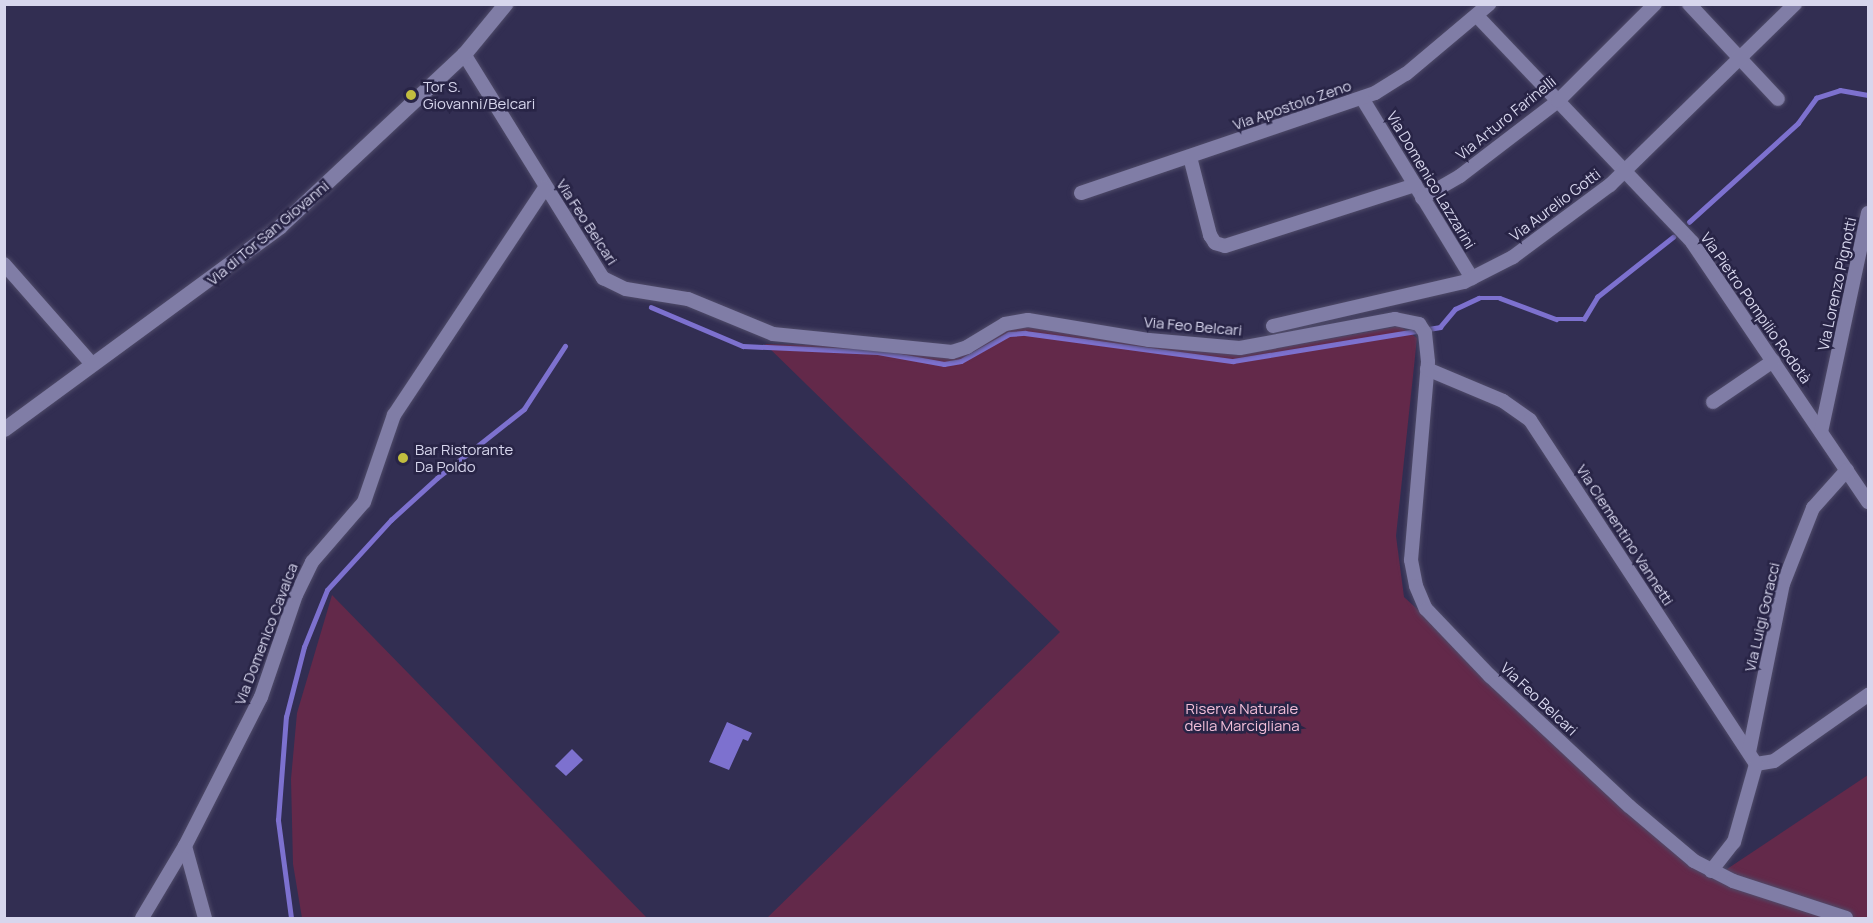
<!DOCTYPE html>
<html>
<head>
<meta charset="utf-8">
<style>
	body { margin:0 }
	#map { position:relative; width:1873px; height:923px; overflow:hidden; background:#322e52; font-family:Manrope,sans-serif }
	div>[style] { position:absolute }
	.green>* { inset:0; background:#63294a }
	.water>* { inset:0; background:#7d71cf }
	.stream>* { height:4.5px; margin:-2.25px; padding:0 2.25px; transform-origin:2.25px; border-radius:2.25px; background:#7d71cf }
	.roads { filter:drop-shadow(0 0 2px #4f4b69) drop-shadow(0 0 2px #4f4b69) }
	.minor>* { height:14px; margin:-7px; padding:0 7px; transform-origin:7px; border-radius:7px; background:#807da6 }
	.tertiary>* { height:15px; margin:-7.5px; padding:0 7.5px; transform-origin:7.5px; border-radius:7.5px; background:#807da6 }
	.dots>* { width:16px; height:16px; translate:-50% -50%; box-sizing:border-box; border:3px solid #282446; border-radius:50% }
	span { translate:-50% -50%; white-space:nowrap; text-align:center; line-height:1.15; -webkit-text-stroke:5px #282446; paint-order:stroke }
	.poi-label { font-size:15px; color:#d7d6ed }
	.left { translate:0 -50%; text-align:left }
	.street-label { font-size:15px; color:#d7d6ed }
	.park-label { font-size:15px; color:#f3bfd9 }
	.frame { position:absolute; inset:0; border:6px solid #d7d6ed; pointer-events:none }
</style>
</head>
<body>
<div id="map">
	<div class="green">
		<i style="clip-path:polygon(1400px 326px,1417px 338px,1396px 536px,1404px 597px,1712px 879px,1868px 775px,1868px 918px,767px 918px,1060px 632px,765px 344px,846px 346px,954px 357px,1008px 327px,1061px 329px,1237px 355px)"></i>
		<i style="clip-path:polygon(332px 595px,647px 918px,302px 918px,293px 864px,291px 779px,297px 713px)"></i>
	</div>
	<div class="water">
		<i style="clip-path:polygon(727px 722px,752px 733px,748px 741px,743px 739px,729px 770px,709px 762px)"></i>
		<i style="clip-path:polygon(572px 749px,583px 760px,566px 776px,555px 766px)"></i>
	</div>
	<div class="stream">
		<i style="left:1689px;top:222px;width:147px;rotate:-42.2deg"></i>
		<i style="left:1798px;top:123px;width:31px;rotate:-54deg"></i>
		<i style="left:1816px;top:98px;width:25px;rotate:-18deg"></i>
		<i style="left:1840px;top:90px;width:28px;rotate:10deg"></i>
		<i style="left:651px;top:307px;width:100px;rotate:23deg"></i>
		<i style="left:743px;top:346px;width:135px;rotate:2.5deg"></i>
		<i style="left:878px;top:352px;width:67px;rotate:10.3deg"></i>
		<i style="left:944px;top:364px;width:17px;rotate:-10deg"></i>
		<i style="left:961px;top:361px;width:55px;rotate:-29.4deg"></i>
		<i style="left:1009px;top:334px;width:16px;rotate:-4deg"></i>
		<i style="left:1025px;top:333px;width:210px;rotate:7.7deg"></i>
		<i style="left:1233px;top:361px;width:210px;rotate:-9.3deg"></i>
		<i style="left:1440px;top:327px;width:23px;rotate:-50deg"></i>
		<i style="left:1455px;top:309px;width:26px;rotate:-25deg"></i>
		<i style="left:1479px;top:298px;width:21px"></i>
		<i style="left:1500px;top:298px;width:60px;rotate:20.6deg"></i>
		<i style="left:1556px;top:319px;width:28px"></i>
		<i style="left:1584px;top:319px;width:26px;rotate:-59deg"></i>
		<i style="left:1597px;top:297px;width:97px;rotate:-38.3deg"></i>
		<i style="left:291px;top:918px;width:99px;rotate:-97.6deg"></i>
		<i style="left:278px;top:820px;width:103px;rotate:-85.6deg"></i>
		<i style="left:286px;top:717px;width:72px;rotate:-75.6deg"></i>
		<i style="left:304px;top:647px;width:61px;rotate:-68deg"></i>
		<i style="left:327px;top:590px;width:95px;rotate:-47.6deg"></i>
		<i style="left:391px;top:520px;width:62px;rotate:-42.4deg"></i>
		<i style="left:437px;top:478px;width:111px;rotate:-38.4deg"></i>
		<i style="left:524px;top:409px;width:75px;rotate:-56.9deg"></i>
	</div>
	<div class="roads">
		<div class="minor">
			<i style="left:1689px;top:4px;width:130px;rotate:46.9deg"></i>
			<i style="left:1477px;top:16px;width:312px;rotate:46.4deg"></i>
			<i style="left:1692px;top:242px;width:314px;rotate:55.9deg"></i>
			<i style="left:464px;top:54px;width:264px;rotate:58.2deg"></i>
			<i style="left:603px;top:278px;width:25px;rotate:26deg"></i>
			<i style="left:626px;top:289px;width:63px;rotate:9.2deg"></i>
			<i style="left:688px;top:299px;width:92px;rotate:22.4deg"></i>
			<i style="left:773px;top:334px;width:180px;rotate:5.7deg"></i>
			<i style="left:952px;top:352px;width:16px;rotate:-18deg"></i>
			<i style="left:967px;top:347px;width:44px;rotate:-31.2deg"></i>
			<i style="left:1005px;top:324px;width:23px;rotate:-10deg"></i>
			<i style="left:1028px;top:320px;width:123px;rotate:9.4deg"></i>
			<i style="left:1149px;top:340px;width:91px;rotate:5deg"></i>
			<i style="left:1240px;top:348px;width:158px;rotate:-10.6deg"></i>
			<i style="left:1395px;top:319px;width:25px;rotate:12deg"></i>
			<i style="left:1419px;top:324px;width:11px;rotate:56deg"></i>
			<i style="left:1425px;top:333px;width:29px;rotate:84deg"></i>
			<i style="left:1428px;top:362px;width:199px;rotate:94.9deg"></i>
			<i style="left:1411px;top:560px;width:26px;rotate:79deg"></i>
			<i style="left:1416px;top:586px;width:25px;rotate:67deg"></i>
			<i style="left:1426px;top:609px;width:93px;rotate:46.3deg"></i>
			<i style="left:1490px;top:676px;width:190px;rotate:43.1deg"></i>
			<i style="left:1629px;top:806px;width:85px;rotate:40.2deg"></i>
			<i style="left:1694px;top:861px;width:44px;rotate:27.1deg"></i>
			<i style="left:1733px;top:881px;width:119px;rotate:18.1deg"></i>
			<i style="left:1362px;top:98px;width:211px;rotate:58.6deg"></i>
			<i style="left:1190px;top:157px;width:81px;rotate:75.6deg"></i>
			<i style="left:1210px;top:235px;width:9px;rotate:58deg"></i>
			<i style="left:1215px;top:243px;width:10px;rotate:17deg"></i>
			<i style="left:1225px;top:246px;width:200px;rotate:-17.8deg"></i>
			<i style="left:1081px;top:193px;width:311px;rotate:-18.8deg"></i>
			<i style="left:1375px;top:93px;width:36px;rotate:-32deg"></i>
			<i style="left:1406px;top:74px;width:109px;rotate:-40.1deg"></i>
			<i style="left:1422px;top:198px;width:44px;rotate:-30.1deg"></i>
			<i style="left:1460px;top:176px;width:123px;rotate:-37.4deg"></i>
			<i style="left:1558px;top:101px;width:137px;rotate:-45deg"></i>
			<i style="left:4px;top:264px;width:133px;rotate:48.7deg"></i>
			<i style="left:1273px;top:326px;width:196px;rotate:-13deg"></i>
			<i style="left:1464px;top:282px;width:55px;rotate:-27deg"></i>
			<i style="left:1513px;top:257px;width:121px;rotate:-36.6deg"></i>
			<i style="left:1610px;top:185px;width:259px;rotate:-44.4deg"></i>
			<i style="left:1427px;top:369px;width:82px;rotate:22.8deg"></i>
			<i style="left:1503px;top:401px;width:33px;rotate:35deg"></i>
			<i style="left:1530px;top:420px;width:412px;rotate:56.7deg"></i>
			<i style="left:1713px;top:402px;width:73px;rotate:-34.3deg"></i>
			<i style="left:1821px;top:432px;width:224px;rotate:-77.9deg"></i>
			<i style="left:1749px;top:752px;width:171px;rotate:-78.6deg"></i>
			<i style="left:1783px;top:584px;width:82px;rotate:-68.5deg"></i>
			<i style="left:1813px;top:508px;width:51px;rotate:-48.2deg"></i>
			<i style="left:1756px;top:764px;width:18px;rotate:-9deg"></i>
			<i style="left:1774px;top:761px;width:115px;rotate:-35.1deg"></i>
			<i style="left:185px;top:846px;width:75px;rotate:74.5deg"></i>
			<i style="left:1711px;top:871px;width:37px;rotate:-52deg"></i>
			<i style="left:1734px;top:842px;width:81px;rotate:-74.2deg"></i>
			<i style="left:142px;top:918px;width:84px;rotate:-59.2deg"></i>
			<i style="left:185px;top:846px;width:167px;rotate:-63deg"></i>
			<i style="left:261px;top:697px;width:108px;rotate:-71.1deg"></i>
			<i style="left:296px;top:595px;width:37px;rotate:-64deg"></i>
			<i style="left:312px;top:562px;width:79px;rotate:-49.1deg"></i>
			<i style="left:364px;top:502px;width:92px;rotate:-71deg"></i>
			<i style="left:394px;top:415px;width:273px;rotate:-56.4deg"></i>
		</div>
		<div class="tertiary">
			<i style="left:4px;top:429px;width:343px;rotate:-36.3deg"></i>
			<i style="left:280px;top:226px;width:252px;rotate:-43.1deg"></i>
			<i style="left:464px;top:54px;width:65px;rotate:-50.6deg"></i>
		</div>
	</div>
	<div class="dots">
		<i style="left:411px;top:95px;background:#c2bd3f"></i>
		<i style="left:403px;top:458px;background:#c2bd3f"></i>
	</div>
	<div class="poi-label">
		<span class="left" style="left:423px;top:95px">Tor S.<br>Giovanni/Belcari</span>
		<span class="left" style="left:415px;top:458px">Bar Ristorante<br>Da Poldo</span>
	</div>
	<div class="street-label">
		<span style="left:1292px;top:105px;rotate:-19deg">Via Apostolo Zeno</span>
		<span style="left:1506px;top:118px;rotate:-39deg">Via Arturo Farinelli</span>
		<span style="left:1431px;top:180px;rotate:59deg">Via Domenico Lazzarini</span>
		<span style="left:1555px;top:205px;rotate:-37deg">Via Aurelio Gotti</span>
		<span style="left:587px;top:222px;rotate:57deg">Via Feo Belcari</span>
		<span style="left:268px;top:233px;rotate:-40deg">Via di Tor San Giovanni</span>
		<span style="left:1837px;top:284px;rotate:-78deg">Via Lorenzo Pignotti</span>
		<span style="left:1756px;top:308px;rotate:55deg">Via Pietro Pompilio Rodotà</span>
		<span style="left:1193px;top:326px;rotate:5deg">Via Feo Belcari</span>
		<span style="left:1625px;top:535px;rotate:57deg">Via Clementino Vannetti</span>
		<span style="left:1762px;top:617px;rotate:-77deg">Via Luigi Goracci</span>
		<span style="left:266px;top:634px;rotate:-69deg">Via Domenico Cavalca</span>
		<span style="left:1539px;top:699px;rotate:43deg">Via Feo Belcari</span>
	</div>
	<div class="park-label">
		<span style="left:1242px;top:717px">Riserva Naturale<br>della Marcigliana</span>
	</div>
	<div class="frame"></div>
</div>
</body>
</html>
